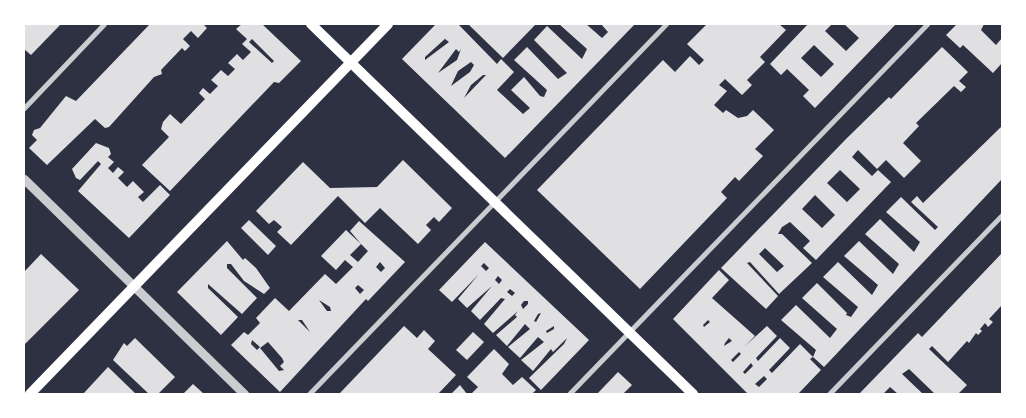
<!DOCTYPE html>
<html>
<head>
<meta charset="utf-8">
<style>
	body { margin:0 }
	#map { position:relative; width:1026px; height:418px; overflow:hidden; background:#2d3142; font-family:"Public Sans",sans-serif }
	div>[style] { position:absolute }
	.building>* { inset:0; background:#e0e0e3 }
	.minor>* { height:5px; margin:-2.5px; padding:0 2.5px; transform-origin:2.5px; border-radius:2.5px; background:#caccd0 }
	.tertiary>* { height:9px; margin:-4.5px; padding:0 4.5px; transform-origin:4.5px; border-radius:4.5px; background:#caccd0 }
	.secondary>* { height:10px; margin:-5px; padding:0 5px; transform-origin:5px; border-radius:5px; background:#fff }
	span { translate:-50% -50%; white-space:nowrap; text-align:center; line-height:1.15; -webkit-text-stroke:4.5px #fff; paint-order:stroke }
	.frame { position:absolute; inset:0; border:25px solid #fff; pointer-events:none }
</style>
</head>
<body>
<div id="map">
	<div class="building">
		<i style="clip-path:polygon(24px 24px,61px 24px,31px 55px,24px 49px)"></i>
		<i style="clip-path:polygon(150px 24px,203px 24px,207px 28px,198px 38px,191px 31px,183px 39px,190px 46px,185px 51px,182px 48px,161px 70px,162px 74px,154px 77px,109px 127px,105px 128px,95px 119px,47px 165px,29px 148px,37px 140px,32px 135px,34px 130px,40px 128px,66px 96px,76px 101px)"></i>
		<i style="clip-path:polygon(evenodd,242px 24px,262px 24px,301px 61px,279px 83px,274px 82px,170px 191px,142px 165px,169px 137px,161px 129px,163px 122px,170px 114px,181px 124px,205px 99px,199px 93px,203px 88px,210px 94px,218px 86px,211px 80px,221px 70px,228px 76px,235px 69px,228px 63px,237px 54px,243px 60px,251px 52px,242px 44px,247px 39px,236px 29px,242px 24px,252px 39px,274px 61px,272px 63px,249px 42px,252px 39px)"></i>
		<i style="clip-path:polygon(evenodd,436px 24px,458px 24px,497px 64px,501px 59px,514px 72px,497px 90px,523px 114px,530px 108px,511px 90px,524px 77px,540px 96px,544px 97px,547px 90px,514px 60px,527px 47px,558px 79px,567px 73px,534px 40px,547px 26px,582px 59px,587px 49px,559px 24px,586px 24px,602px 38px,608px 32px,601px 24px,635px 24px,505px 158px,402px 59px,436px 24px,447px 37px,445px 39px,449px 42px,425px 60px,425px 57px,447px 37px,436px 24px,456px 49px,459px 52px,461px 49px,457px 60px,438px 73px,456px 49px,436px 24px,471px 62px,474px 65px,470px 72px,451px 86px,458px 71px,471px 62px,436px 24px,483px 75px,486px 75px,464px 98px,471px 85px,483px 75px)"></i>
		<i style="clip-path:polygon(468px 24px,536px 24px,503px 58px)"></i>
		<i style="clip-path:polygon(707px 24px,779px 24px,786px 30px,760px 57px,765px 62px,747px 80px,752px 85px,742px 95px,725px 79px,719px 85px,727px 91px,714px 105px,723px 113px,726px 110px,738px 118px,747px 116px,753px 110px,774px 130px,755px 149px,763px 156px,739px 181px,735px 177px,721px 192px,727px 198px,640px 289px,537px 190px,663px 60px,675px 72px,690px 56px,699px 65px,704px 60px,687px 44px)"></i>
		<i style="clip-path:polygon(evenodd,808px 24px,832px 24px,825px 31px,846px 51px,859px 38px,844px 24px,896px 24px,815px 108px,803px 96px,809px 90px,787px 69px,781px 75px,770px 64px,808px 24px,814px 45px,834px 64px,821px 77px,801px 58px,814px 45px)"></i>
		<i style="clip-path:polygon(957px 24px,984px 24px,981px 30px,996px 45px,1002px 38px,1002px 63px,993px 73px,963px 45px,960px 48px,946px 35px)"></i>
		<i style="clip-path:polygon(evenodd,942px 47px,968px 72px,959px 81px,966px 87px,961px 92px,954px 86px,916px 123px,919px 126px,903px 143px,921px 161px,904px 178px,886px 160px,877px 169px,858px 150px,852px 157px,872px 176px,878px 170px,891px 182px,816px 260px,803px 248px,810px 241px,790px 222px,782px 227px,778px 234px,782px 234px,812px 263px,779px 294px,750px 262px,747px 263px,778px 296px,766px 309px,721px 268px,846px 139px,889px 97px,891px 99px,942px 47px,840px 170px,860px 189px,847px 202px,827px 183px,840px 170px,942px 47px,815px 195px,835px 215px,822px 228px,802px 209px,815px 195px,942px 47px,765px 248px,784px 266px,777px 272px,759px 254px,765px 248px)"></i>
		<i style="clip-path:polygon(1002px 126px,1002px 179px,824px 367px,813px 357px,816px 350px,781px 320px,796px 305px,830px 338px,837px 329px,802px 298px,817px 283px,847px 313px,846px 315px,851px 317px,858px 307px,823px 277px,838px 262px,872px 295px,878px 285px,844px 256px,859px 241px,893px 274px,899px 264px,865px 234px,880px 219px,914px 252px,920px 242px,886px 212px,901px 197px,935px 230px,938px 227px,911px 202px,917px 196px,923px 203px)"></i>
		<i style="clip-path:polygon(96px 143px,109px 148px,111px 154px,108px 157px,114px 162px,108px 168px,113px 173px,118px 167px,124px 172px,118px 178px,127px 187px,133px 181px,144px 192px,138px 197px,143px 202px,160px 185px,170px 195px,129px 238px,78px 191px,101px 164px,98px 161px,80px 180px,76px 178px,72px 169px)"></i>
		<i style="clip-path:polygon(403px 160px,452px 208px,439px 222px,434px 217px,426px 225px,431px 230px,418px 244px,380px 208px,365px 223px,338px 196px,291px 245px,277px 232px,282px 227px,274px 220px,269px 224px,256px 211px,303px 162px,330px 188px,377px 187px)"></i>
		<i style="clip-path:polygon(249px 220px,276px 246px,268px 255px,241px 228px)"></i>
		<i style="clip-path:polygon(evenodd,359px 221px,405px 262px,368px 301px,366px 299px,280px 392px,231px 345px,244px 332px,248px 335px,260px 323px,256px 318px,275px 298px,289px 311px,325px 274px,336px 284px,353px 267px,345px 260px,336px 270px,321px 256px,346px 230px,361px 244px,350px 231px,359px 221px,361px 244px,368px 251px,358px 262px,350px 255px,361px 244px,359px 221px,380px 262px,385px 268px,381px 272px,376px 267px,380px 262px,359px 221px,358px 285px,364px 290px,360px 294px,355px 288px,358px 285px,359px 221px,319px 300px,330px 307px,331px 311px,327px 311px,319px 300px,359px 221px,298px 320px,302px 320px,310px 332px,298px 320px,359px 221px,252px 340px,260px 347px,257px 350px,251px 344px,252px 340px,359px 221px,268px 342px,282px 358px,284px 362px,280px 366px,284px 370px,279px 371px,260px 348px,268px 342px)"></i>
		<i style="clip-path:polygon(227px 241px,243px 260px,245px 258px,256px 268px,270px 288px,264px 294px,244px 281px,231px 264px,227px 264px,227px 268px,257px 298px,242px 314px,208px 284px,208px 288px,238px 317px,221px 335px,177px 292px)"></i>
		<i style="clip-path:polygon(evenodd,485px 242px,589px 340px,541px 390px,529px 378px,564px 344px,567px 338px,553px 352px,551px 349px,533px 371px,521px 360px,544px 342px,538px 337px,520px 358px,508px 347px,530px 329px,525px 324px,507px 346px,496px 335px,517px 317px,515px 315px,518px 311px,493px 333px,484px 324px,505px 299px,501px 298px,480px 320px,471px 311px,492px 286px,467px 308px,458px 299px,479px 274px,452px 302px,439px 290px,485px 242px,484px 263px,489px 268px,486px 271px,481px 266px,484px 263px,485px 242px,498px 276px,502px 280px,499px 284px,495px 280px,498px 276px,485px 242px,510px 289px,515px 293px,512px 296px,507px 292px,510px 289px,485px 242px,524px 301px,528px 301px,528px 304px,523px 309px,521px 305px,524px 301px,485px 242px,541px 313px,536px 322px,534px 321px,538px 314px,541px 313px,485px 242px,554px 326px,554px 329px,547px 333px,546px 331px,554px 326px)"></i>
		<i style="clip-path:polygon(1002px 253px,1002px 305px,989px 319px,993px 322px,988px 327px,985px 323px,980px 329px,982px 331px,978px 335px,976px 333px,969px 343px,967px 341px,948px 362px,932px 346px,929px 349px,967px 385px,958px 394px,935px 394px,909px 369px,902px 374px,923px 394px,898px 394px,890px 387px,883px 394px,859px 394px,918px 333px,922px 337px)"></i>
		<i style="clip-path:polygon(41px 254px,79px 290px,24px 345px,24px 272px)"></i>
		<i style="clip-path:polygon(evenodd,719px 270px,729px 280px,712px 298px,755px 336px,744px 347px,767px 326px,777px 336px,756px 358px,758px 361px,780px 338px,790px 348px,769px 370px,772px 373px,800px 344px,813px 357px,810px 359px,821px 370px,798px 394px,748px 394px,673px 319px,719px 270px,708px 320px,710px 322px,704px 327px,703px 325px,708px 320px,719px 270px,729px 338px,732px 341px,724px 346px,725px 343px,729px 338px,719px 270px,739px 352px,741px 354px,733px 362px,731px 360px,739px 352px,719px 270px,751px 363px,753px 366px,745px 374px,743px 372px,751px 363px,719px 270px,764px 376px,767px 379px,759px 387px,755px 384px,764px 376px)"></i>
		<i style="clip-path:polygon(404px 326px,417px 338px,424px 330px,435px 341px,428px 349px,456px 375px,438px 394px,339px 394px)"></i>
		<i style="clip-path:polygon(473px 332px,484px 342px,467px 360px,456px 350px)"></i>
		<i style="clip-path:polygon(135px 338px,175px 377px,158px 394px,149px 394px,113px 360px,124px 343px,127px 346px)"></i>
		<i style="clip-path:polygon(494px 349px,509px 364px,502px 374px,513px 385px,522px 377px,536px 390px,532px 394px,471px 394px,478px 387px,467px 377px)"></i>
		<i style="clip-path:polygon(108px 367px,136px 394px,83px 394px)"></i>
		<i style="clip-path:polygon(618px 372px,632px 385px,623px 394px,597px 394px)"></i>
		<i style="clip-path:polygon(193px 384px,204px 394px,183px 394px)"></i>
		<i style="clip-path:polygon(460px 385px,467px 394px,451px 394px)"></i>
	</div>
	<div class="minor">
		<i style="left:24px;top:108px;width:116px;rotate:-46.4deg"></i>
		<i style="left:309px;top:394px;width:514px;rotate:-46.02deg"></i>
		<i style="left:569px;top:394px;width:515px;rotate:-45.94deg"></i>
		<i style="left:829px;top:394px;width:249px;rotate:-46deg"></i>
	</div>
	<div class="tertiary">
		<i style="left:24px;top:179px;width:308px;rotate:44.3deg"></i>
	</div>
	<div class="secondary">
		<i style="left:311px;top:24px;width:532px;rotate:44.09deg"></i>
		<i style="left:30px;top:394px;width:515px;rotate:-45.94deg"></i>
	</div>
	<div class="frame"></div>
</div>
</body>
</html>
